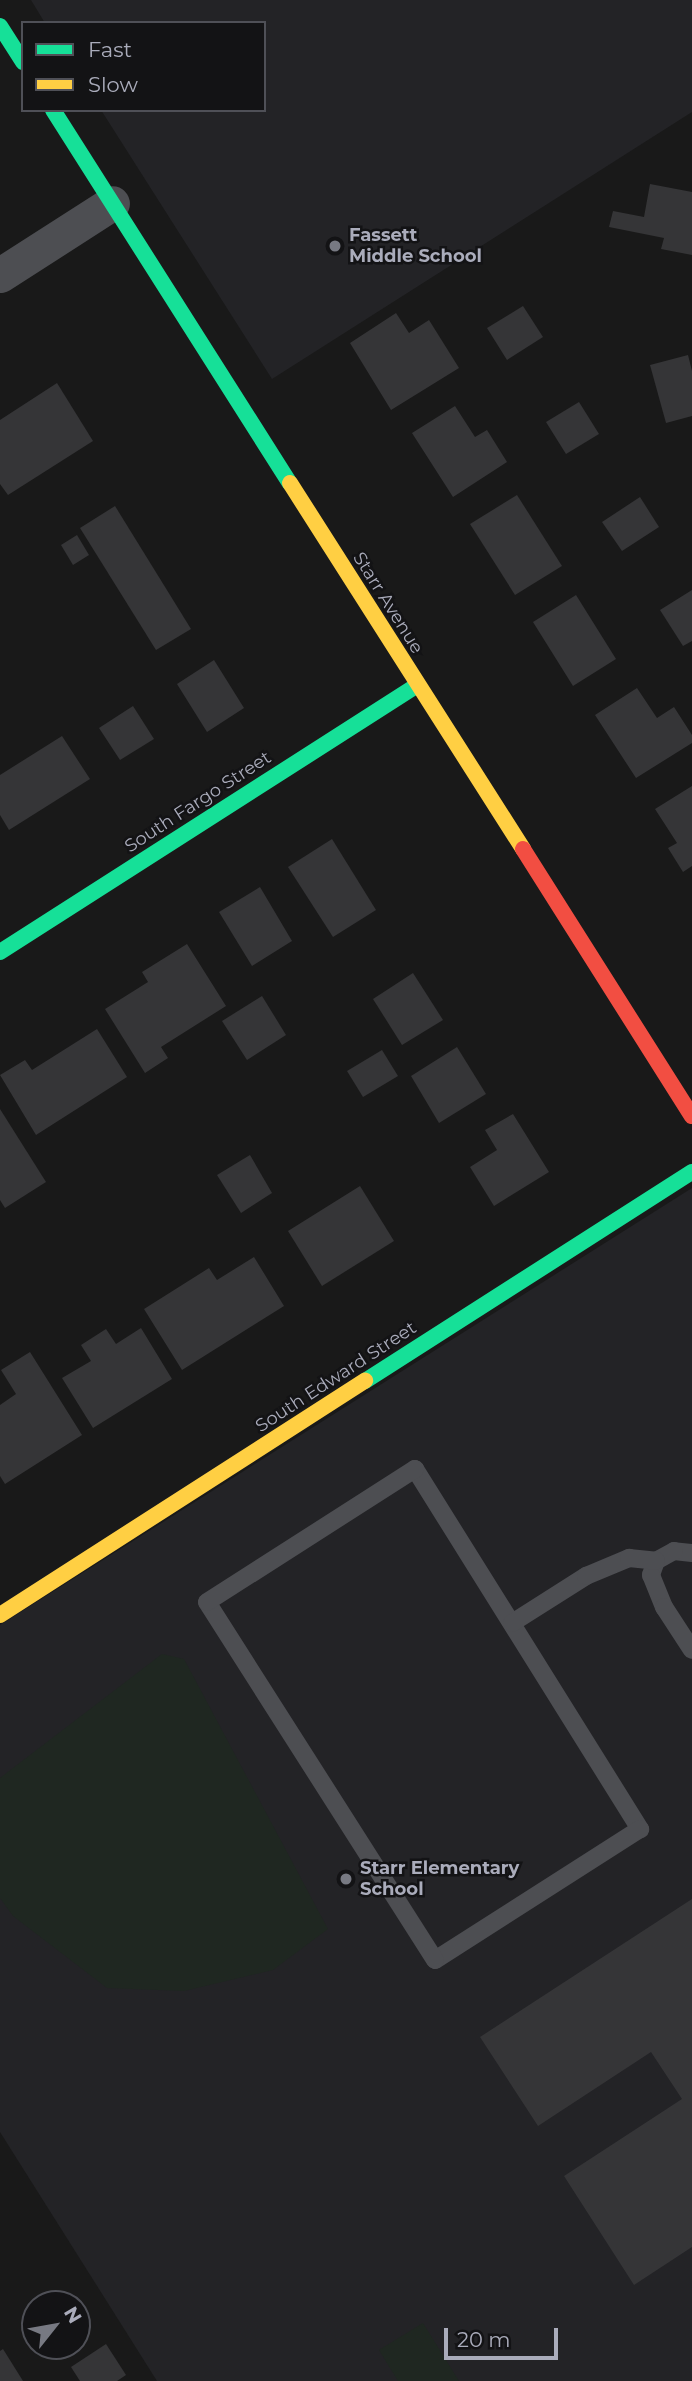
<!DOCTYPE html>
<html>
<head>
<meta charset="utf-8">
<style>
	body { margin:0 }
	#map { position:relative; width:692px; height:2381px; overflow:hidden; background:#191919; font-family:Montserrat,sans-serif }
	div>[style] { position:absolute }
	.built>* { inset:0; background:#232326 }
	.green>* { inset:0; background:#1f2721 }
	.building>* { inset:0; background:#353537 }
	.lane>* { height:18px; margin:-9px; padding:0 9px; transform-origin:9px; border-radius:9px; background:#4d4e52 }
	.street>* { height:35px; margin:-17.5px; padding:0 17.5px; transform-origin:17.5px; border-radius:17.5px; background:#4d4e52 }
	.fast>* { height:16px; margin:-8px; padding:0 8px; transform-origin:8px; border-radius:8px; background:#16e098 }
	.slow>* { height:16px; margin:-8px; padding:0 8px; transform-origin:8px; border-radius:8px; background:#ffcf43 }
	.jam>* { height:16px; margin:-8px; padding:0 8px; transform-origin:8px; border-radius:8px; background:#f24e42 }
	.dots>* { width:19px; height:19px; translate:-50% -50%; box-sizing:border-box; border:4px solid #131315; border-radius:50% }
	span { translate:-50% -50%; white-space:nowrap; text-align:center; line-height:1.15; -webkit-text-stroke:5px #131315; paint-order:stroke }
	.poi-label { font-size:18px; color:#aaacbb; font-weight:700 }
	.left { translate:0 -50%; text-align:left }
	.street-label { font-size:18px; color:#aaacbb }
	.legend { position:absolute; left:21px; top:21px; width:245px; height:91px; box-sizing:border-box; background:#131315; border:2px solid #4f5057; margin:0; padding:9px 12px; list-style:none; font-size:21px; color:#aaacbb }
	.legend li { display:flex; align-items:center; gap:14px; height:35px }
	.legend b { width:35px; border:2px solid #4f5057 }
	.north { position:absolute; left:21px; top:2290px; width:70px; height:70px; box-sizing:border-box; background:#131315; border:2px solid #4f5057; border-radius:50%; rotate:59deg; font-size:19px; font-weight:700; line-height:28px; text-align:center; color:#aaacbb }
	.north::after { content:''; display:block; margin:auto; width:24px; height:32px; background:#777982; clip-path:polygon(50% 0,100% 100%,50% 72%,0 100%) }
	.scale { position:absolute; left:444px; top:2328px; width:114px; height:32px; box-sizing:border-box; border:4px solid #aaacbb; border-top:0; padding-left:9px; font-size:21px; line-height:24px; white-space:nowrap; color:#aaacbb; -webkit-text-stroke:5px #131315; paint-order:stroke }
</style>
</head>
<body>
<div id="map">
	<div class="built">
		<i style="clip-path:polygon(31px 0,692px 0,692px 112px,272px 379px,101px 110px,264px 110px,264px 23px,45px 23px)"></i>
		<i style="clip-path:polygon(692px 1188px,692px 2381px,157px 2381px,0 2132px,0 1625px)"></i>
	</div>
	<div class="green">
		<i style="clip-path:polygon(162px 1654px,184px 1659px,328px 1929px,273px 1970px,184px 1991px,107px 1988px,13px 1916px,0 1898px,0 1778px)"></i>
		<i style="clip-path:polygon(423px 2323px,459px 2381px,398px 2381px,379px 2350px)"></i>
	</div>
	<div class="building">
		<i style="clip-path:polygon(650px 184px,692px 192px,692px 255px,661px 249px,664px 238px,609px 227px,613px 211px,644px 217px)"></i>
		<i style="clip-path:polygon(523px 306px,543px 337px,507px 360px,487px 328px)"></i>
		<i style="clip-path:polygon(396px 313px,409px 333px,429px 320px,459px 368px,391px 410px,350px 343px)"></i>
		<i style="clip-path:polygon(688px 355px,692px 371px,692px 416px,666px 423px,650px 365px)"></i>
		<i style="clip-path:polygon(57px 383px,93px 441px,8px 495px,0 484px,0 420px)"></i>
		<i style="clip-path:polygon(579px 402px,599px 434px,566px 454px,546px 422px)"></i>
		<i style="clip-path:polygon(455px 406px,475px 437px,487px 430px,507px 462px,453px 497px,412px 433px)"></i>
		<i style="clip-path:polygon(517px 495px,562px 566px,515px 595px,470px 524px)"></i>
		<i style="clip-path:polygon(640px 497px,659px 527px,622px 551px,602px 522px)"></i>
		<i style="clip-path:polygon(115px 506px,191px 629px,156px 650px,80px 528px)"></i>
		<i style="clip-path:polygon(77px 535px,89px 555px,73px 565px,61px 545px)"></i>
		<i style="clip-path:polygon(692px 590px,692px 641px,683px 646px,660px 610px)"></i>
		<i style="clip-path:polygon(576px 595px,616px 659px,573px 686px,533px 622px)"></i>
		<i style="clip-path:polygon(214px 660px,244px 708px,207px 732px,177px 684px)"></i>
		<i style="clip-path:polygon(637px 688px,657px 718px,674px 707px,692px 735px,692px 743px,636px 778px,595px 715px)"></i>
		<i style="clip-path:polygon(133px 706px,154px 739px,120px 760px,99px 728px)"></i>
		<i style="clip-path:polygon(62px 736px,90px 779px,9px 830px,0 815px,0 775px)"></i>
		<i style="clip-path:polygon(692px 786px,692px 866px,683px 872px,668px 848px,677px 843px,655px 809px)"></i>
		<i style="clip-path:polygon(332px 839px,376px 910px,333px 937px,288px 867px)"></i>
		<i style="clip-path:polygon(260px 887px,292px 941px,252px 966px,219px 912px)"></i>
		<i style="clip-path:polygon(187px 944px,226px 1006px,161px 1047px,168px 1058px,145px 1073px,105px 1009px,148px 982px,142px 972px)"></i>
		<i style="clip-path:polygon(413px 973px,443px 1020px,402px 1045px,373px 999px)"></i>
		<i style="clip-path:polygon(262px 996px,286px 1035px,247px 1060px,222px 1021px)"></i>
		<i style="clip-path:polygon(97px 1029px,127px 1077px,36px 1135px,0 1075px,25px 1060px,32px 1070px)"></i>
		<i style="clip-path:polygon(457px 1047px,486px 1094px,439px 1123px,411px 1076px)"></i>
		<i style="clip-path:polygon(382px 1050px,398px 1076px,363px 1097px,347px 1071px)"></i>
		<i style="clip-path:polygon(0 1109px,46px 1182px,5px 1208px,0 1200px)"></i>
		<i style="clip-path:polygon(513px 1114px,549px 1172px,494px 1206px,470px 1167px,497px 1150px,485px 1130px)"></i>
		<i style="clip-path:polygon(250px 1155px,272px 1193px,241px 1213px,217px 1175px)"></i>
		<i style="clip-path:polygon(360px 1186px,394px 1241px,322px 1286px,288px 1231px)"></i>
		<i style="clip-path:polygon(254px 1257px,284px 1306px,182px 1370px,144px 1309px,209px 1268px,217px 1280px)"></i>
		<i style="clip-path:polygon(141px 1328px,172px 1379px,93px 1428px,62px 1378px,91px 1361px,81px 1345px,106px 1329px,116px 1344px)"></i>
		<i style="clip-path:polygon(30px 1352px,82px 1435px,5px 1484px,0 1476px,0 1405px,16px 1394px,1px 1370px)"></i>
		<i style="clip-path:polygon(692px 1899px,692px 2247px,634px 2285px,564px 2176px,682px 2099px,651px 2052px,538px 2126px,480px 2037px)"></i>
		<i style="clip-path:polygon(106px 2344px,126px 2375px,117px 2381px,80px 2381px,71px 2367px)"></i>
		<i style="clip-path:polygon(3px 2349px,23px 2381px,0 2381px,0 2351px)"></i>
	</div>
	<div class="lane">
		<i style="left:415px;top:1469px;width:425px;rotate:58deg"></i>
		<i style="left:640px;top:1829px;width:243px;rotate:147.4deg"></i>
		<i style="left:435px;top:1960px;width:424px;rotate:-122.5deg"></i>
		<i style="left:207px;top:1602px;width:247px;rotate:-32.6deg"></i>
		<i style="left:692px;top:1553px;width:18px;rotate:-174deg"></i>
		<i style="left:674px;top:1551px;width:21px;rotate:151deg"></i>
		<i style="left:656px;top:1561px;width:15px;rotate:110deg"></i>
		<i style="left:651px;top:1575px;width:35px;rotate:68deg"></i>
		<i style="left:664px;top:1607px;width:51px;rotate:56.9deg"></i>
		<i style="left:512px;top:1623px;width:88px;rotate:-32.4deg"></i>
		<i style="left:586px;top:1576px;width:47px;rotate:-22.7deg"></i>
		<i style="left:629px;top:1558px;width:27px;rotate:6deg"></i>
	</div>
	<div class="street">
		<i style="left:0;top:275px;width:133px;rotate:-32.7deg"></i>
	</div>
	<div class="fast">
		<i style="left:0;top:26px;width:43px;rotate:57.4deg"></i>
		<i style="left:53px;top:110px;width:442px;rotate:57.6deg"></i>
		<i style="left:0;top:952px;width:495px;rotate:-32.6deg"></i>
		<i style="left:365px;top:1381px;width:388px;rotate:-32.6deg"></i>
	</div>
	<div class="slow">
		<i style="left:290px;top:483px;width:434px;rotate:57.5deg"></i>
		<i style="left:0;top:1615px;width:434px;rotate:-32.7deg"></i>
	</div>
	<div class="jam">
		<i style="left:523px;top:849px;width:316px;rotate:57.7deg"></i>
	</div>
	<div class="dots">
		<i style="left:335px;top:246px;background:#777982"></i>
		<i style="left:346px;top:1879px;background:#777982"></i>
	</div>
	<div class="poi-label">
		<span class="left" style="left:349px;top:246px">Fassett<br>Middle School</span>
		<span class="left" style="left:360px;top:1879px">Starr Elementary<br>School</span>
	</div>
	<div class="street-label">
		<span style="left:388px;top:603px;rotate:58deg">Starr Avenue</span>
		<span style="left:198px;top:802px;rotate:-33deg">South Fargo Street</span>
		<span style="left:336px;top:1377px;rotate:-33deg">South Edward Street</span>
	</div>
	<ul class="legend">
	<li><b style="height:9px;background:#16e098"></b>Fast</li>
	<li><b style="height:9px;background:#ffcf43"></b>Slow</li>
	</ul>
	<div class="north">N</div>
	<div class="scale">20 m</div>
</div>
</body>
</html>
